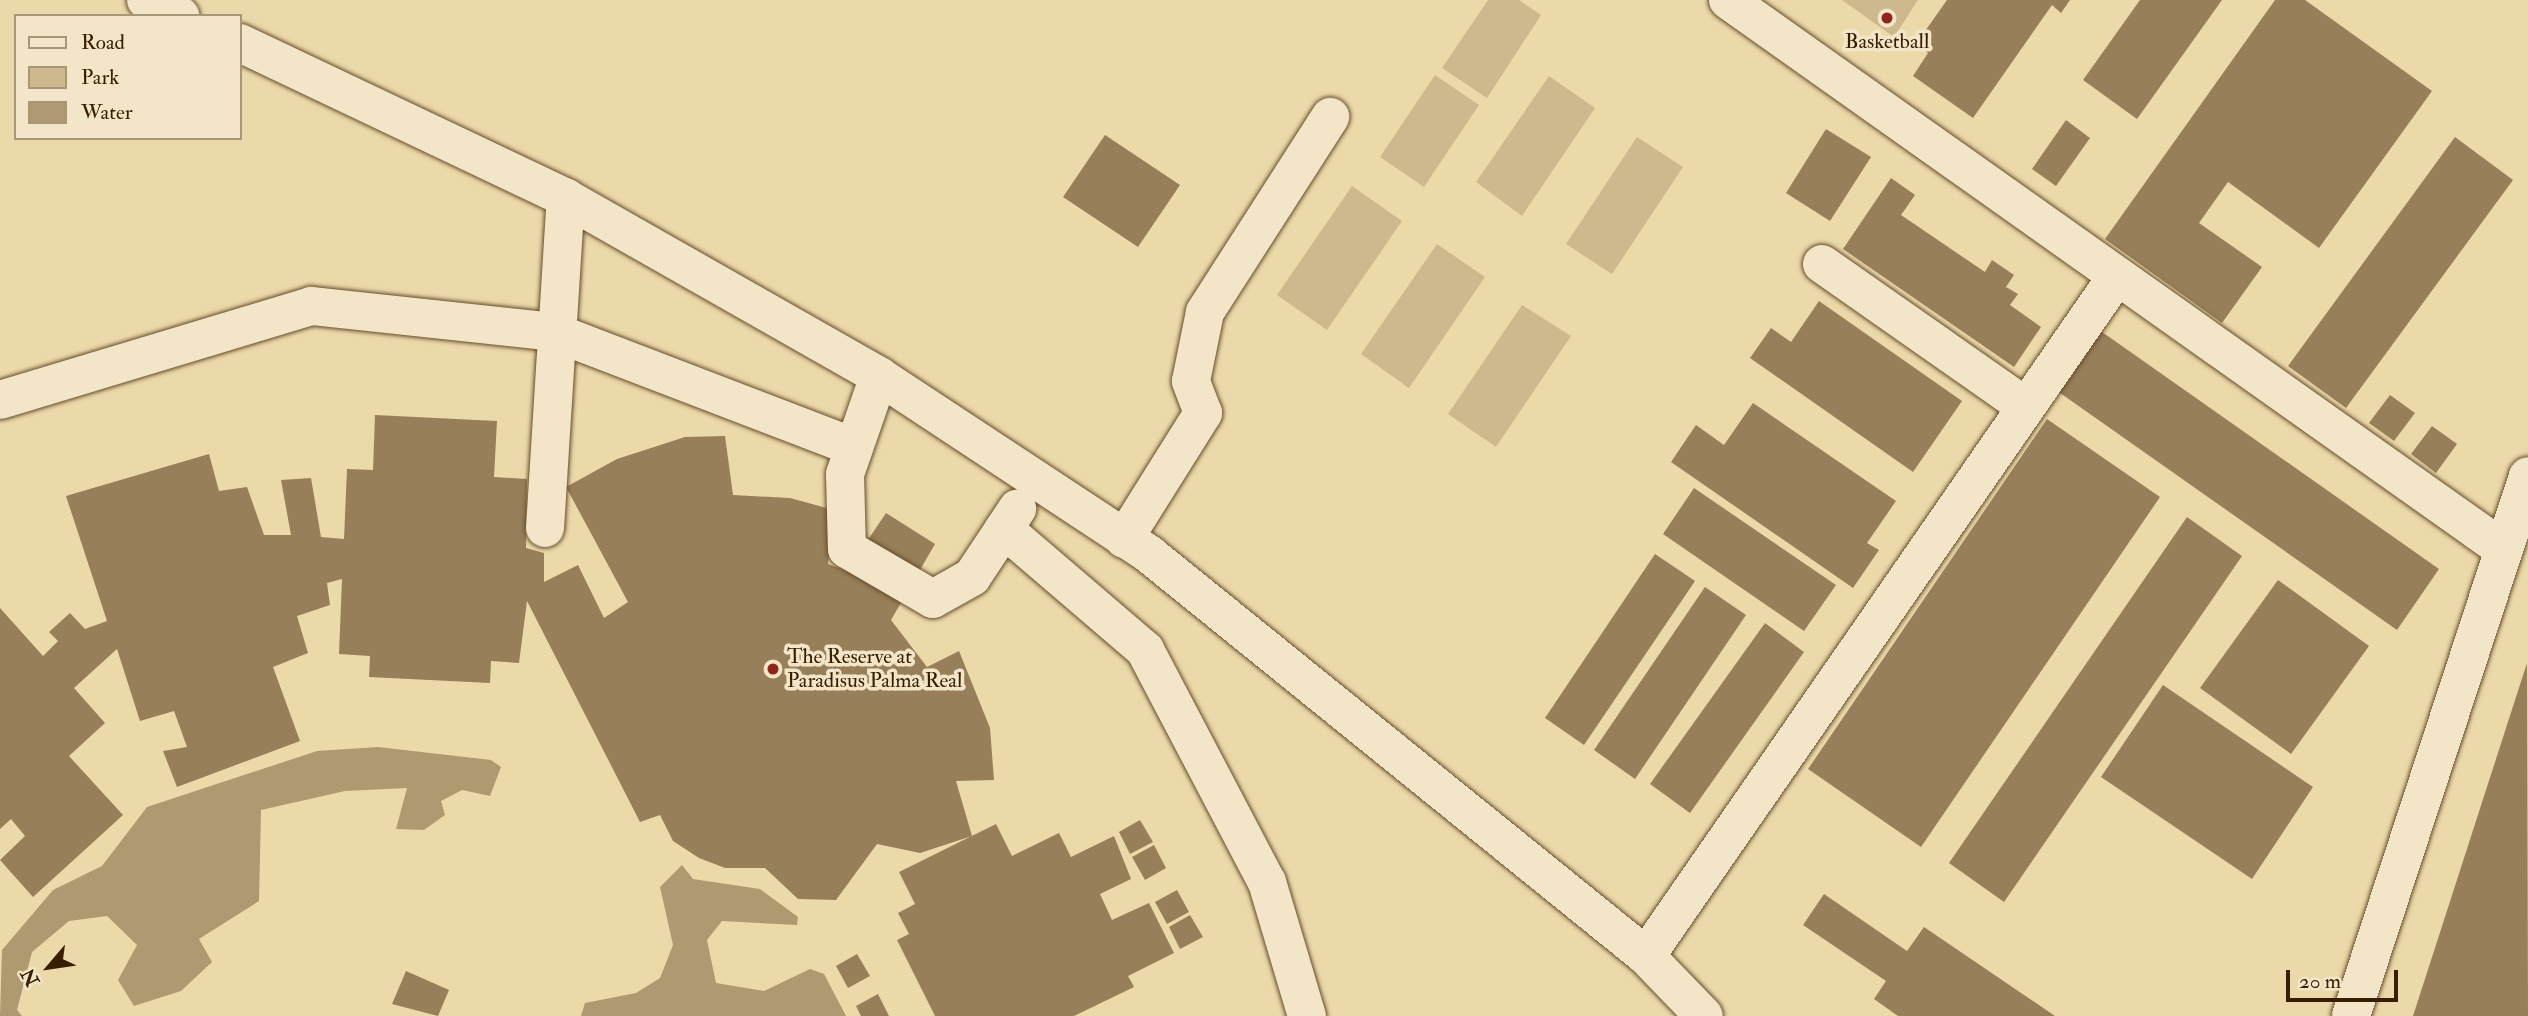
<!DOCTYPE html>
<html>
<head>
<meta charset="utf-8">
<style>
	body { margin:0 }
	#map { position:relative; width:2528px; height:1016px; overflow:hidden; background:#ecd9aa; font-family:"IM FELL Double Pica",serif }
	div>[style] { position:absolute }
	.green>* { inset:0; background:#cdb98d }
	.water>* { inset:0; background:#af9971 }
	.building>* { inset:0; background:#967f59 }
	.roads { filter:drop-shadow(0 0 2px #654d2b) drop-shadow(0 0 2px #654d2b) }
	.minor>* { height:38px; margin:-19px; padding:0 19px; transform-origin:19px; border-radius:19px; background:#f3e6c8 }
	.dots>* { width:19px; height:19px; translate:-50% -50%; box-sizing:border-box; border:4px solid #f3e6c8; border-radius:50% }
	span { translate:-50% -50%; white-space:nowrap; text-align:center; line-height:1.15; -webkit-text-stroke:7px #f3e6c8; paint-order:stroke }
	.poi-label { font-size:21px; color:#381e01 }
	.left { translate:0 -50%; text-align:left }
	.legend { position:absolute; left:14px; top:14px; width:228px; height:126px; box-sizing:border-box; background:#f3e6c8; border:2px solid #a89678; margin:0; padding:9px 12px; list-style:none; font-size:21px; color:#381e01 }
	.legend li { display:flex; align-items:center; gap:14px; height:35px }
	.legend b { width:35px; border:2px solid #a89678 }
	.north { position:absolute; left:14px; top:932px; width:70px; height:70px; -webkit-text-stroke:5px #f3e6c8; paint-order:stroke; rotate:241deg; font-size:19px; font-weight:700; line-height:28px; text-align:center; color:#381e01 }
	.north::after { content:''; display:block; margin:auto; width:24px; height:32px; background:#381e01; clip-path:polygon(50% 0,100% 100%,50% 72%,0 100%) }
	.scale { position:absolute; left:2286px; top:970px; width:112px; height:32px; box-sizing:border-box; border:4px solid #381e01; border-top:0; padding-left:9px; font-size:21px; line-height:24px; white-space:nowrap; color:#381e01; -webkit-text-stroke:5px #f3e6c8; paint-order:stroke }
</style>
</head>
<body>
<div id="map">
	<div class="green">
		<i style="clip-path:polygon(1488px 0,1519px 0,1541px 15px,1487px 98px,1442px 68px)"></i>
		<i style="clip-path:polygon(1842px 0,1918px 0,1894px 37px)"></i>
		<i style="clip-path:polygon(1435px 75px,1479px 105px,1424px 187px,1380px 157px)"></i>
		<i style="clip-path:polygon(1549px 76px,1595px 108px,1522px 216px,1476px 182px)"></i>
		<i style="clip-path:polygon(1637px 137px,1683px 167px,1612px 274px,1566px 244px)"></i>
		<i style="clip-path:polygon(1352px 186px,1402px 221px,1327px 330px,1277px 295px)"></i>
		<i style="clip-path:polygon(1437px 244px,1485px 277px,1409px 388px,1361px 354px)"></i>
		<i style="clip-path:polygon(1522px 305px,1571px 336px,1496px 447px,1448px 414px)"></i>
	</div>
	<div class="water">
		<i style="clip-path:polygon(378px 747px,491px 760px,501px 767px,490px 796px,462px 790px,441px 801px,445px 815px,424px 830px,396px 829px,407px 788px,345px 791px,261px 810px,259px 901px,199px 939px,212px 962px,181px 991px,134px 1006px,118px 980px,137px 945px,107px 916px,69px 921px,32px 952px,17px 1010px,22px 1016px,0 1016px,2px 950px,53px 890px,102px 866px,147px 807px,317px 751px)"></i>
		<i style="clip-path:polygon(682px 865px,693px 879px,760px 889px,798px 917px,797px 925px,722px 921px,707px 940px,716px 983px,764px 991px,810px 969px,824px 974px,846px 1016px,581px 1016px,585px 1003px,636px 993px,660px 978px,673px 945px,660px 887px)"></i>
	</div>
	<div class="building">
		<i style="clip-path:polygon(1947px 0,2070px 0,2061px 13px,2052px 5px,1973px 118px,1913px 76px,1928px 53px,1916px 44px)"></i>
		<i style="clip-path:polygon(2140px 0,2222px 0,2137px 119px,2083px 80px)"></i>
		<i style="clip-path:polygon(2275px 0,2305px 0,2432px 91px,2319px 248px,2228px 182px,2199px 223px,2262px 267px,2222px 323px,2105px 239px)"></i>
		<i style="clip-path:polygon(2066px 120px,2090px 138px,2056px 186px,2032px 169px)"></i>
		<i style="clip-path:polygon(1826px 129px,1871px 157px,1830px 221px,1786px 193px)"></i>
		<i style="clip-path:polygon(1105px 135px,1180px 185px,1138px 247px,1063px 197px)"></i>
		<i style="clip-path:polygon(2455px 137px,2513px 180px,2346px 408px,2288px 366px)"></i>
		<i style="clip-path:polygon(1891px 178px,1915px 195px,1901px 215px,1985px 272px,1992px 260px,2014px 275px,2006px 287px,2018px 294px,2010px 305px,2041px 327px,2014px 367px,1843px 249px)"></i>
		<i style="clip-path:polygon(1819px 301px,1962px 401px,1913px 472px,1750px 358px,1771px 328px,1791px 342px)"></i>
		<i style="clip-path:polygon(2095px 327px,2439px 569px,2397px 630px,2053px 388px)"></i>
		<i style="clip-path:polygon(2390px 395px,2415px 413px,2394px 441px,2369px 423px)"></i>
		<i style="clip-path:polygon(1753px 403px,1896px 501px,1867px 543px,1879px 550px,1853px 588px,1671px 462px,1696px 425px,1724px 445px)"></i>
		<i style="clip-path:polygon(375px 415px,497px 421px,494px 477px,527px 479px,526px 548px,544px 553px,544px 582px,578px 565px,604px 618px,628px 602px,566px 487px,617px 459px,685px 437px,725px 436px,733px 495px,790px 498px,834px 510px,828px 564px,847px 571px,886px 513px,935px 544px,891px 620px,927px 667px,959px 651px,990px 728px,994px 780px,956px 781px,972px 836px,920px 853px,877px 844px,836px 900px,798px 899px,765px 868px,725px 868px,699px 858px,673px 841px,660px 815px,640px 822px,527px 601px,519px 663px,491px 661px,490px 683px,369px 677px,370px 656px,339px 654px,342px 579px,327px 583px,330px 605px,297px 616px,308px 653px,273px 667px,300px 741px,177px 787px,163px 751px,187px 747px,174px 711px,140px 721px,117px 649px,74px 688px,105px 723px,69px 756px,123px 815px,33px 897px,0 860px,25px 836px,11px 819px,0 829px,0 608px,43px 656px,58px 641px,49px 632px,70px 613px,85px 629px,107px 621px,66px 496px,209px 454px,219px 491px,247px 487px,264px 535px,291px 535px,281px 480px,311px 478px,321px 537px,344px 539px,347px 469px,373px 470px)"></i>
		<i style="clip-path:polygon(2047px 419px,2160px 497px,1921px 847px,1808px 769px)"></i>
		<i style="clip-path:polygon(2432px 426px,2457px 444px,2436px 473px,2411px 454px)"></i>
		<i style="clip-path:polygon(1694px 488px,1836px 585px,1804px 631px,1663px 534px)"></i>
		<i style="clip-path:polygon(2187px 517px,2242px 556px,2004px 902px,1949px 863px)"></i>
		<i style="clip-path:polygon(1655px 554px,1695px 581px,1584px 745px,1545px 718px)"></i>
		<i style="clip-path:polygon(2278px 580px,2369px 646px,2291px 754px,2200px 688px)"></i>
		<i style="clip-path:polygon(1705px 587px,1746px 615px,1635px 779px,1594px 750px)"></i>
		<i style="clip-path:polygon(1765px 623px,1804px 652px,1690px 813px,1650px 784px)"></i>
		<i style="clip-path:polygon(2527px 663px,2528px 1016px,2413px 1016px)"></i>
		<i style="clip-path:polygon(2163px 685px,2313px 787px,2252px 879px,2101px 777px)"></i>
		<i style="clip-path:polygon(1140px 820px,1153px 842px,1130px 854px,1119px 832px)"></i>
		<i style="clip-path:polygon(996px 824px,1012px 856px,1059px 833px,1071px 857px,1114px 836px,1131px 879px,1100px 894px,1112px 920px,1149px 903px,1174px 953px,1128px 976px,1134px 987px,1074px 1016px,935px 1016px,897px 940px,909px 934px,898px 913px,915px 904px,899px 872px)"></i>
		<i style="clip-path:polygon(1154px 845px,1166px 868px,1145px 880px,1132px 857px)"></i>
		<i style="clip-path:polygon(1177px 890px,1189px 912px,1167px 924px,1155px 902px)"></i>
		<i style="clip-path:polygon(1824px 894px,1907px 951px,1924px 927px,2055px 1016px,1898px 1016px,1874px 999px,1886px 981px,1803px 925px)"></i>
		<i style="clip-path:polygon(1190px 915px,1203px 937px,1180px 949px,1169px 927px)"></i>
		<i style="clip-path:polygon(857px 954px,870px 976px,848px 988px,836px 966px)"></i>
		<i style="clip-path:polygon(406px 971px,449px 990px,438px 1016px,392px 1004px)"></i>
		<i style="clip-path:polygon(878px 994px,889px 1016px,861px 1016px,856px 1006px)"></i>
	</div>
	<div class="roads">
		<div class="minor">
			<i style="left:146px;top:0;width:38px;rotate:25deg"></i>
			<i style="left:1728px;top:0;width:950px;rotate:35.31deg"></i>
			<i style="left:240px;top:43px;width:361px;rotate:25.4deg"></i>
			<i style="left:566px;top:198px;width:360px;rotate:29.6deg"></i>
			<i style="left:879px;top:376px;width:325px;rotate:33.4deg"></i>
			<i style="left:1150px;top:555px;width:638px;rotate:38.95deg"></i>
			<i style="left:1646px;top:956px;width:83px;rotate:46deg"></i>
			<i style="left:1822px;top:264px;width:249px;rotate:35deg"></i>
			<i style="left:879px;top:376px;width:104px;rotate:109.1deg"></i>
			<i style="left:845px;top:474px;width:75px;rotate:88.5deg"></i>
			<i style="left:847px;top:549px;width:99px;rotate:30.2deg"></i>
			<i style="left:933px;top:599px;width:45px;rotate:-29.4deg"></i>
			<i style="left:972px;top:577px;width:82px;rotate:-56.5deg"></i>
			<i style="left:0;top:400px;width:325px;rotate:-16.8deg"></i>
			<i style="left:311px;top:306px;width:244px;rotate:6.1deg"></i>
			<i style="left:554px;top:332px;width:321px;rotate:21deg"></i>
			<i style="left:545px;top:528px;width:331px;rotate:-86.4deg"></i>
			<i style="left:1004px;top:529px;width:186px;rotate:40.6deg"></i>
			<i style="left:1145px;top:650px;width:262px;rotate:62.3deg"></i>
			<i style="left:1267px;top:882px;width:140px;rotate:73.4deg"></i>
			<i style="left:1124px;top:539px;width:149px;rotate:-57.9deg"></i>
			<i style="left:1203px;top:413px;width:34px;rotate:-111deg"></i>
			<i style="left:1191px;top:381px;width:70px;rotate:-78.5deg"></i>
			<i style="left:1205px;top:312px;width:232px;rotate:-57.3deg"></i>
			<i style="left:1646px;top:956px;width:827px;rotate:-55.29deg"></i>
			<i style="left:2351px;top:1016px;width:568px;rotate:-71.85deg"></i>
		</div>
	</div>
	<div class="dots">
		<i style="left:1887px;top:18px;background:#8f2418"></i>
		<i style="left:773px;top:669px;background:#8f2418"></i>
	</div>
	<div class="poi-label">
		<span style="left:1887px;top:42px">Basketball</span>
		<span class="left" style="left:787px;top:669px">The Reserve at<br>Paradisus Palma Real</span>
	</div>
	<ul class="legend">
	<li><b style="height:9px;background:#f3e6c8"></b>Road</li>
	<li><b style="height:19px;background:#cdb98d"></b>Park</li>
	<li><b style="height:19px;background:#af9971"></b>Water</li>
	</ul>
	<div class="north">N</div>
	<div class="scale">20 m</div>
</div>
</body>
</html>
